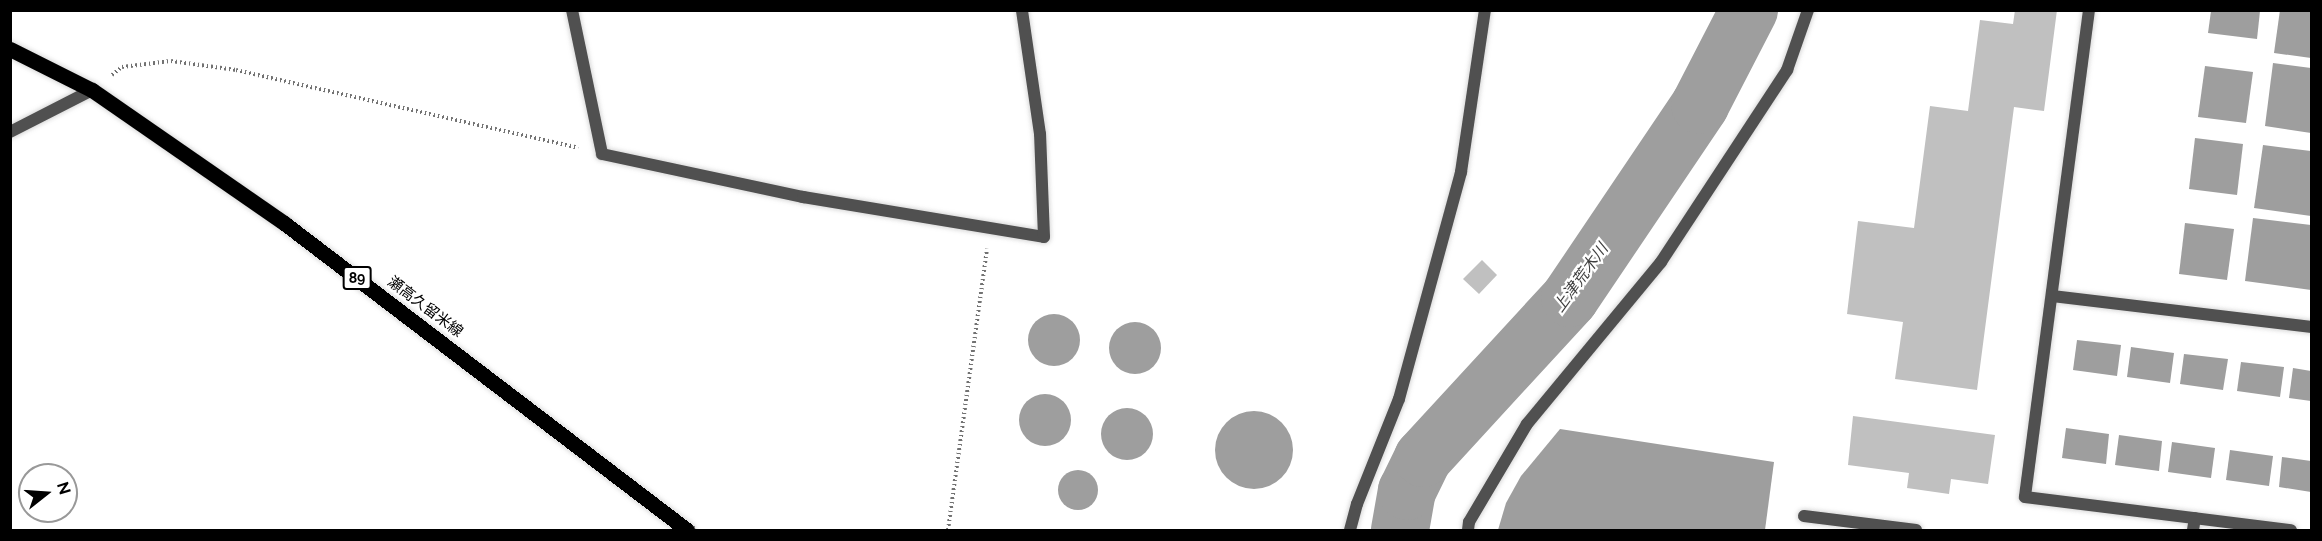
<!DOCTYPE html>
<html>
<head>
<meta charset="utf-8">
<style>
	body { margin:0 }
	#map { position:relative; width:2322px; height:541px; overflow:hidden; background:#fff; font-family:Raleway,"Noto Sans JP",sans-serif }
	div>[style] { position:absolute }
	.water>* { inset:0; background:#9e9e9e }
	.round { border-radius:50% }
	.river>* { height:58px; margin:-29px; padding:0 29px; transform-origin:29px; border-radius:29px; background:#9e9e9e }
	.building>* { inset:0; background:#c0c0c0 }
	.path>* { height:4px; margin-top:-2px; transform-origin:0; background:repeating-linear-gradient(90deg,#727272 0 1.5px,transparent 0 4.5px) }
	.roads { filter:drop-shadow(0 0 2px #dbdbdb) drop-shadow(0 0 2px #dbdbdb) }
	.service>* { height:12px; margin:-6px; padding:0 6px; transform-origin:6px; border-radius:6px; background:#505050 }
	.minor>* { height:12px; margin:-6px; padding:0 6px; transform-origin:6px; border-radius:6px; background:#505050 }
	.primary>* { height:15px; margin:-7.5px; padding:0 7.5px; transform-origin:7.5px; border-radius:7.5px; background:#000 }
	span { translate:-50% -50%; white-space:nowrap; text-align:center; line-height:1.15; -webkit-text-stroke:4.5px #fff; paint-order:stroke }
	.shield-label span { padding:2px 4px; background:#fff; border:2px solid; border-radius:4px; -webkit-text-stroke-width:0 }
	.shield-label { font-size:14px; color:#000; font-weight:700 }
	.street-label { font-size:15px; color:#000 }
	.water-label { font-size:16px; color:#3f3f3f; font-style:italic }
	.frame { position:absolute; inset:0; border:12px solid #000; pointer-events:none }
	.north { position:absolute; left:18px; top:463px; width:60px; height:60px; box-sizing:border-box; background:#fff; border:2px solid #999; border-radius:50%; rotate:73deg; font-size:16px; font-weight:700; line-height:24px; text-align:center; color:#000 }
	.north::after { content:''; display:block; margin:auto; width:21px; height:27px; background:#000; clip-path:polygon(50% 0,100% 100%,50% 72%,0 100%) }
</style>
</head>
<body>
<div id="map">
	<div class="water">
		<i style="clip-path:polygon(2280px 10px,2311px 11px,2311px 58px,2274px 53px)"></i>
		<i style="clip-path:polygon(2211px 11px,2260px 11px,2257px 39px,2208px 33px)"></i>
		<i style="clip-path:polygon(2273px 63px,2311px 68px,2311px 133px,2265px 126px)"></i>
		<i style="clip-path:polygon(2205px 66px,2253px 72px,2246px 123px,2198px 117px)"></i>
		<i style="clip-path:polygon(2195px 138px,2243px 144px,2237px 195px,2189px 189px)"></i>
		<i style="clip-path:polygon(2263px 145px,2311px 151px,2311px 216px,2254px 208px)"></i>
		<i style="clip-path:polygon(2253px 218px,2311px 225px,2311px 290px,2245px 281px)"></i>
		<i style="clip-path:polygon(2185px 223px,2234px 229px,2227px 280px,2179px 274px)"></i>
		<i class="round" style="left:1028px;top:314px;width:52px;height:52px"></i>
		<i class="round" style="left:1109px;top:322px;width:52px;height:52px"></i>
		<i style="clip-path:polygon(2077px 340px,2121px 345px,2117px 376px,2073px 370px)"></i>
		<i style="clip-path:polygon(2131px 347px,2174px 353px,2170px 383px,2127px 377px)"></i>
		<i style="clip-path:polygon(2184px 354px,2228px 359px,2223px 390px,2180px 384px)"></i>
		<i style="clip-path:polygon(2241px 362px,2284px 367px,2280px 397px,2237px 391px)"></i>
		<i style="clip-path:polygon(2293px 368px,2311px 371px,2311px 401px,2289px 398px)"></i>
		<i class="round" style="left:1019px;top:394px;width:52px;height:52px"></i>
		<i class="round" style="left:1101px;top:408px;width:52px;height:52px"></i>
		<i class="round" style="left:1215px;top:411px;width:78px;height:78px"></i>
		<i style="clip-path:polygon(2066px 428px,2109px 434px,2106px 464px,2062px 458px)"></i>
		<i style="clip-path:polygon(1560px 429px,1774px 462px,1765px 530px,1498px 530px,1506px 503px,1521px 476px)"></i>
		<i style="clip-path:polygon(2119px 435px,2162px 441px,2159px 471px,2115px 465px)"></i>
		<i style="clip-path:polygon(2172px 442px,2215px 448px,2211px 478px,2168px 472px)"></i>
		<i style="clip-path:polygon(2230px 450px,2273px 456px,2269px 486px,2226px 480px)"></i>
		<i style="clip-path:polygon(2282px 457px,2311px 461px,2311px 492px,2279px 487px)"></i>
		<i class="round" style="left:1058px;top:470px;width:40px;height:40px"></i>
	</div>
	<div class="river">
		<i style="left:1400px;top:530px;width:40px;rotate:-80deg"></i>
		<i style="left:1407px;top:491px;width:37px;rotate:-64deg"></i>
		<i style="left:1423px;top:458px;width:217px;rotate:-47.4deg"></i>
		<i style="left:1570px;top:298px;width:233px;rotate:-56deg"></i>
		<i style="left:1700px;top:105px;width:107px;rotate:-62.7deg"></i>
	</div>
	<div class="building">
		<i style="clip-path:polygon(2015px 10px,2057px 10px,2044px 111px,2014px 107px,1977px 390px,1895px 379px,1903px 322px,1847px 314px,1858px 221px,1914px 228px,1930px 106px,1968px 111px,1980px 20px,2013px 24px)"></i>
		<i style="clip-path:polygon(1482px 260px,1497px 275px,1479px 294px,1463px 279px)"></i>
		<i style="clip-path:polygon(1853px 416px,1995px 435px,1988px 484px,1951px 479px,1949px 494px,1907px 488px,1909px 473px,1848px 465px)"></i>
	</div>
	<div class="path">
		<i style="left:112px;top:75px;width:13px;rotate:-39deg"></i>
		<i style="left:122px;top:67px;width:49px;rotate:-7deg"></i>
		<i style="left:171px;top:61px;width:66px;rotate:7.9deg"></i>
		<i style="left:236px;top:70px;width:351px;rotate:12.8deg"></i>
		<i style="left:948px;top:530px;width:284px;rotate:-82.1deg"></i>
	</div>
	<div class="roads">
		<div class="service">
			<i style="left:572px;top:10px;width:147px;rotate:78.2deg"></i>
			<i style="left:2089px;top:10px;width:491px;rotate:97.5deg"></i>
			<i style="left:2025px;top:497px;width:268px;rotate:7.1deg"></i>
			<i style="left:10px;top:132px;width:92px;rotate:-27.1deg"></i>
			<i style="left:2052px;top:296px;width:262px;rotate:6.8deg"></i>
			<i style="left:1804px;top:516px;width:113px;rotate:7.1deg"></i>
			<i style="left:2193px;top:530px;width:12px;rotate:-81deg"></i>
		</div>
		<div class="minor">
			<i style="left:602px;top:154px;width:206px;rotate:12.1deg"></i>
			<i style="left:803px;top:197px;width:244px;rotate:9.4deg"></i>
			<i style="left:1044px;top:237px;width:103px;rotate:-92.2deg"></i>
			<i style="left:1040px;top:134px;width:125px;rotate:-98.3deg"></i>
			<i style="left:1350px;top:530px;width:27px;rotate:-75deg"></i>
			<i style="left:1357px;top:504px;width:113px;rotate:-68.2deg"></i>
			<i style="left:1399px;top:399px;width:235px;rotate:-74.7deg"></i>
			<i style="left:1461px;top:172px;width:164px;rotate:-81.6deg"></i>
			<i style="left:1468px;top:530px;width:8px;rotate:-83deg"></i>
			<i style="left:1469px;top:522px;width:114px;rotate:-59.4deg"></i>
			<i style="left:1527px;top:424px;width:210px;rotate:-50.4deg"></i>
			<i style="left:1661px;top:262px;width:230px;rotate:-56.7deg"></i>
			<i style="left:1787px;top:70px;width:64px;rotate:-70.7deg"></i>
		</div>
		<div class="primary">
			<i style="left:10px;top:49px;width:92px;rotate:26.6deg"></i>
			<i style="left:92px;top:90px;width:234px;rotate:34.7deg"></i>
			<i style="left:284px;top:223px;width:507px;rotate:37.3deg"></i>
		</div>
	</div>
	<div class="shield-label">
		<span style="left:357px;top:278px">89</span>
	</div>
	<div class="street-label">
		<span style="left:425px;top:307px;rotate:37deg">瀬高久留米線</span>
	</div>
	<div class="water-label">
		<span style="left:1581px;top:278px;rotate:-54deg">上津荒木川</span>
	</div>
	<div class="frame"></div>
	<div class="north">N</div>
</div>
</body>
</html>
